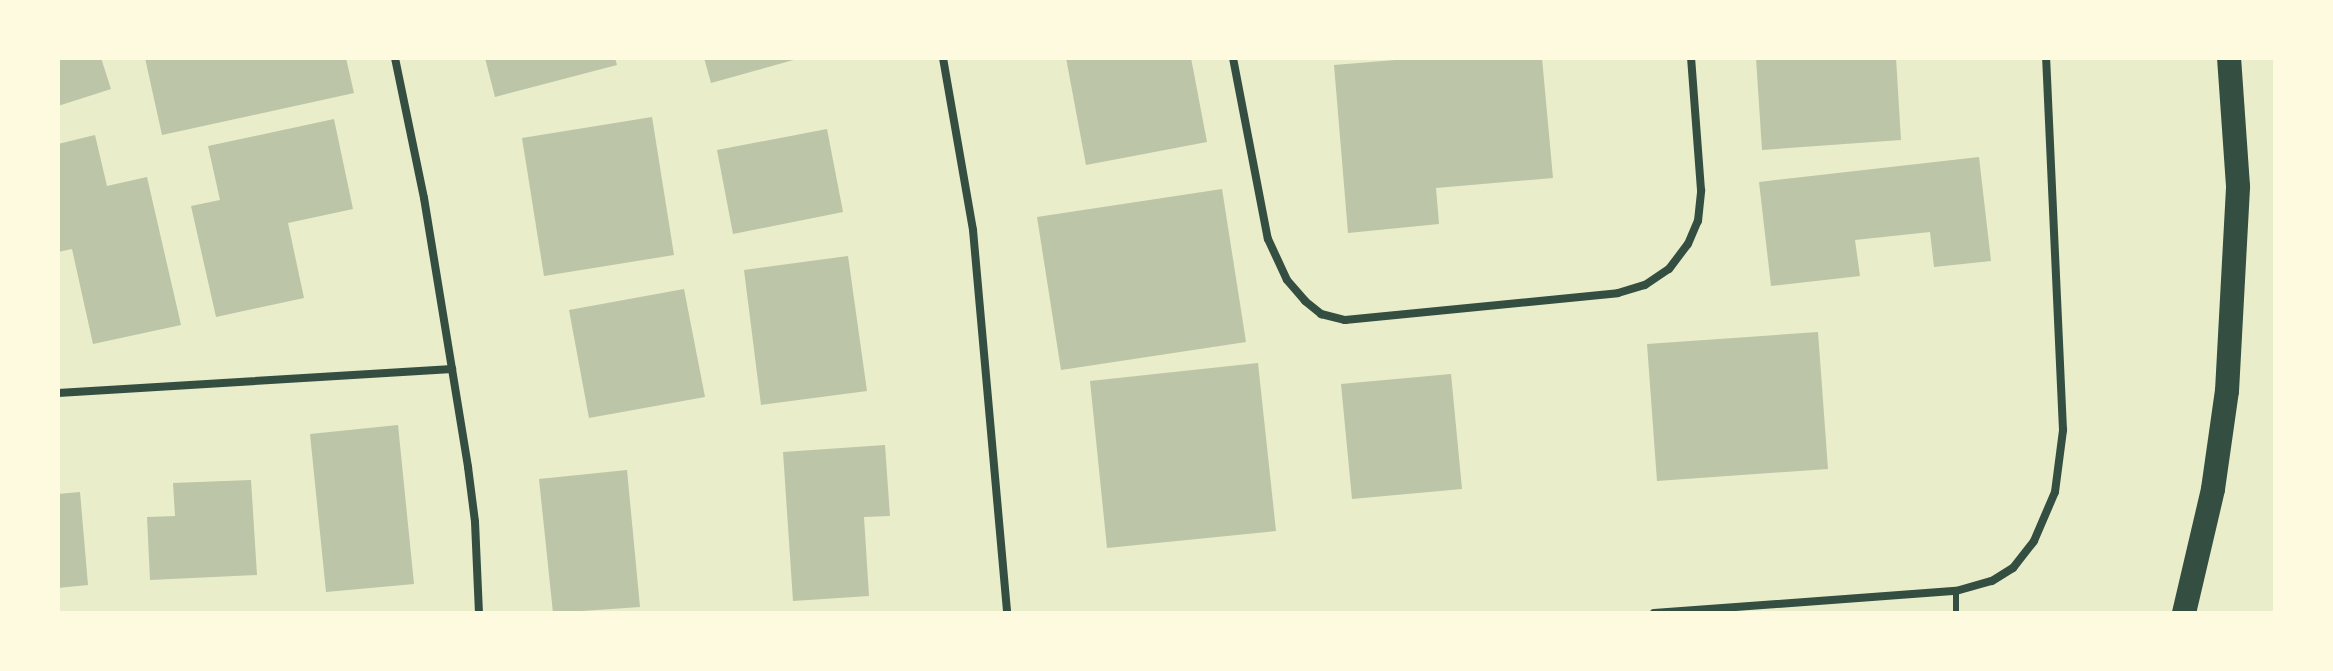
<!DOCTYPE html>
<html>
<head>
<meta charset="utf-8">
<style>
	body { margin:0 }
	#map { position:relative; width:2333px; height:671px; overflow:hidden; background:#e9edc9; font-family:Helvetica,sans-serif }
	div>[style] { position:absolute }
	.building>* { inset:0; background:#bcc5a7 }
	.service>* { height:6px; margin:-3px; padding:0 3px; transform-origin:3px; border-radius:3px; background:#344e41 }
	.minor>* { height:8px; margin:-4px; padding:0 4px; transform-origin:4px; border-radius:4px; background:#344e41 }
	.motorway>* { height:24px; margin:-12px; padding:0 12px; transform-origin:12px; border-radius:12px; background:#344e41 }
	span { translate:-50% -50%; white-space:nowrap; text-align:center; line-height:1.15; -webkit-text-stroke:6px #fefae0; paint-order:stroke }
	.frame { position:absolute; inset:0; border:60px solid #fefae0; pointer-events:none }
</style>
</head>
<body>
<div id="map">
	<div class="building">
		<i style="clip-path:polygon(58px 58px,101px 58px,111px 89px,58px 106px)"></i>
		<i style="clip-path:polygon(145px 58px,346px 58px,354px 93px,162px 135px)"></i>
		<i style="clip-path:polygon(485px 58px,615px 58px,617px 65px,495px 97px)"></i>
		<i style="clip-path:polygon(704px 58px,796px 58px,797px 59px,711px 83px)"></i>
		<i style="clip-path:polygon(1066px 58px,1191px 58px,1207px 142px,1086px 165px)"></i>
		<i style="clip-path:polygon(1420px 58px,1542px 58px,1553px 178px,1436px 188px,1439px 224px,1348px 233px,1334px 65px)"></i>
		<i style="clip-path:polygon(1756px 58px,1896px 58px,1901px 140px,1762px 150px)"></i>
		<i style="clip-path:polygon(652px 117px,674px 255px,544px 276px,522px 138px)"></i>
		<i style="clip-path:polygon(334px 119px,353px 209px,288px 223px,304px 298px,216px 317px,191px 206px,220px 200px,208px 146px)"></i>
		<i style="clip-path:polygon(827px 129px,843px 212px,733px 234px,717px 150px)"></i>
		<i style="clip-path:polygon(95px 135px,107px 186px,147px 177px,181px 325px,93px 344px,72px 249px,58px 252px,58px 144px)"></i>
		<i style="clip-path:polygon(1979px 157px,1991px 261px,1934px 267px,1930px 232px,1855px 240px,1860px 276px,1771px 286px,1759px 182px)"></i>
		<i style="clip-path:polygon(1222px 189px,1246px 342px,1061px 370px,1037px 217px)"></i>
		<i style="clip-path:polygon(848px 256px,867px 391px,761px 405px,744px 270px)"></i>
		<i style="clip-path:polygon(684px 289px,705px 397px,589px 418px,569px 310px)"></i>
		<i style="clip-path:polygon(1818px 332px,1828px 469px,1657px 481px,1647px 344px)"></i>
		<i style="clip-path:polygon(1258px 363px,1276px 531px,1107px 548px,1090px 381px)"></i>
		<i style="clip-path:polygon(1451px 374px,1462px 489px,1352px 499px,1341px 384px)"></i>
		<i style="clip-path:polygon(398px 425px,414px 584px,326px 592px,310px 434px)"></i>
		<i style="clip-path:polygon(885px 445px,890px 516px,864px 517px,869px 596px,793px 601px,783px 452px)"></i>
		<i style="clip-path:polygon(627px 470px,640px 607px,553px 613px,539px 479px)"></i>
		<i style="clip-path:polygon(251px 480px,257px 575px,150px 580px,147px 517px,175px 516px,173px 483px)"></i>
		<i style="clip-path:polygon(80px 492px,88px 585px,58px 588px,58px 494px)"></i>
	</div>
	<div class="service">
		<i style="left:1956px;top:613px;width:22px;rotate:-90deg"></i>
	</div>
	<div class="minor">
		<i style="left:395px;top:58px;width:143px;rotate:78.3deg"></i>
		<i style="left:424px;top:198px;width:273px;rotate:80.7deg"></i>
		<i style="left:468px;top:467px;width:55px;rotate:82.7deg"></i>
		<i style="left:475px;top:522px;width:91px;rotate:87.5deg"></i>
		<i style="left:943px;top:58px;width:175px;rotate:80.1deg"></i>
		<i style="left:973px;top:230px;width:385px;rotate:84.9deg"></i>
		<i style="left:1233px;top:58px;width:184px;rotate:79.1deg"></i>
		<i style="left:1268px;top:239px;width:45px;rotate:65.1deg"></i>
		<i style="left:1287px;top:280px;width:28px;rotate:49deg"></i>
		<i style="left:1305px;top:301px;width:21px;rotate:39deg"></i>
		<i style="left:1321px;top:314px;width:25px;rotate:14deg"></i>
		<i style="left:1345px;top:320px;width:274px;rotate:-5.6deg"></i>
		<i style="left:1618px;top:293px;width:28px;rotate:-17deg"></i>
		<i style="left:1645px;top:285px;width:29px;rotate:-34deg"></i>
		<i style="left:1669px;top:269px;width:31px;rotate:-53deg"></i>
		<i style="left:1688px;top:244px;width:25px;rotate:-67deg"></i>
		<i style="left:1698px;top:221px;width:31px;rotate:-84deg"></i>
		<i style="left:1701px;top:190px;width:132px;rotate:-94.3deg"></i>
		<i style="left:58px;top:393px;width:395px;rotate:-3.5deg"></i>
		<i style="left:1654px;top:613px;width:303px;rotate:-4.2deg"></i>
		<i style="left:1956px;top:591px;width:37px;rotate:-16deg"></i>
		<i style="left:1992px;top:581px;width:25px;rotate:-32deg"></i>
		<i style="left:2013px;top:568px;width:34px;rotate:-52deg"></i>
		<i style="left:2034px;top:541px;width:53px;rotate:-66.8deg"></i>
		<i style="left:2055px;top:492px;width:63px;rotate:-82.6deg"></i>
		<i style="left:2063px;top:430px;width:372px;rotate:-92.6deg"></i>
	</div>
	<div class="motorway">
		<i style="left:2184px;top:613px;width:127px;rotate:-76.8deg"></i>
		<i style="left:2213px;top:489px;width:99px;rotate:-81.9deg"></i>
		<i style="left:2227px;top:391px;width:205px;rotate:-86.9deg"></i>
		<i style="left:2238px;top:186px;width:128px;rotate:-94deg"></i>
	</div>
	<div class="frame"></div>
</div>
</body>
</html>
